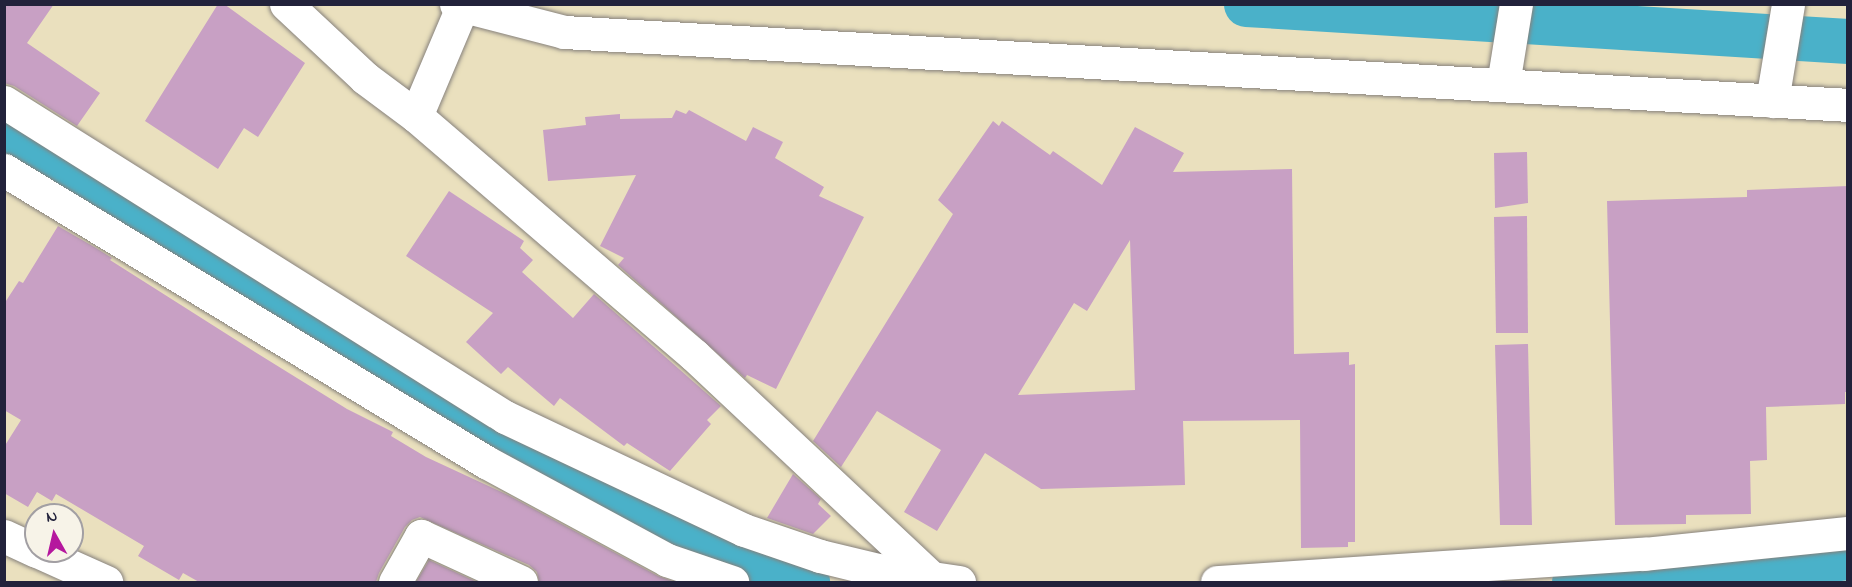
<!DOCTYPE html>
<html>
<head>
<meta charset="utf-8">
<style>
	body { margin:0 }
	#map { position:relative; width:1852px; height:587px; overflow:hidden; background:#eae0be; font-family:"Indie Flower",sans-serif }
	div>[style] { position:absolute }
	.canal>* { height:45px; margin:-22.5px; padding:0 22.5px; transform-origin:22.5px; border-radius:22.5px; background:#4ab1c9 }
	.building>* { inset:0; background:#c8a0c4 }
	.roads { filter:drop-shadow(0 0 2px #86817c) drop-shadow(0 0 2px #86817c) }
	.minor>* { height:33px; margin:-16.5px; padding:0 16.5px; transform-origin:16.5px; border-radius:16.5px; background:#fff }
	span { translate:-50% -50%; white-space:nowrap; text-align:center; line-height:1.15; -webkit-text-stroke:5px #f7f3e8; paint-order:stroke }
	.frame { position:absolute; inset:0; border:6px solid #22223b; pointer-events:none }
	.north { position:absolute; left:24px; top:503px; width:60px; height:60px; box-sizing:border-box; background:#f7f3e8; border:2px solid #a29fa3; border-radius:50%; rotate:352deg; font-size:16px; font-weight:700; line-height:24px; text-align:center; color:#22223b }
	.north::after { content:''; display:block; margin:auto; width:21px; height:27px; background:#b5179e; clip-path:polygon(50% 0,100% 100%,50% 72%,0 100%) }
</style>
</head>
<body>
<div id="map">
	<div class="canal">
		<i style="left:1246px;top:4px;width:603px;rotate:3.52deg"></i>
		<i style="left:4px;top:135px;width:376px;rotate:32.6deg"></i>
		<i style="left:321px;top:338px;width:194px;rotate:30.7deg"></i>
		<i style="left:488px;top:437px;width:207px;rotate:28.3deg"></i>
		<i style="left:670px;top:535px;width:145px;rotate:18.9deg"></i>
		<i style="left:1574px;top:582px;width:82px;rotate:-3.5deg"></i>
		<i style="left:1656px;top:577px;width:193px;rotate:-5.9deg"></i>
	</div>
	<div class="building">
		<i style="clip-path:polygon(4px 4px,54px 4px,27px 43px,100px 93px,77px 126px,14px 86px,4px 83px)"></i>
		<i style="clip-path:polygon(218px 4px,224px 4px,305px 63px,258px 137px,244px 128px,218px 169px,145px 121px)"></i>
		<i style="clip-path:polygon(676px 110px,686px 114px,689px 110px,746px 141px,753px 127px,783px 142px,775px 158px,824px 187px,819px 196px,864px 217px,776px 389px,747px 375px,745px 378px,618px 265px,624px 258px,600px 246px,636px 175px,548px 181px,543px 130px,586px 125px,585px 117px,620px 114px,620px 119px,672px 118px)"></i>
		<i style="clip-path:polygon(evenodd,993px 121px,999px 126px,1002px 121px,1050px 155px,1053px 151px,1102px 185px,1135px 127px,1184px 153px,1173px 172px,1292px 169px,1294px 354px,1349px 352px,1349px 365px,1355px 364px,1355px 542px,1348px 542px,1348px 547px,1301px 548px,1300px 420px,1183px 421px,1185px 485px,1041px 489px,985px 453px,937px 531px,904px 512px,941px 450px,877px 411px,841px 467px,813px 441px,953px 214px,938px 200px,993px 121px,1130px 240px,1135px 390px,1018px 395px,1074px 303px,1087px 311px,1130px 240px)"></i>
		<i style="clip-path:polygon(1527px 152px,1528px 203px,1495px 208px,1494px 153px)"></i>
		<i style="clip-path:polygon(1848px 186px,1848px 392px,1845px 392px,1845px 404px,1766px 407px,1767px 460px,1750px 461px,1751px 514px,1686px 515px,1686px 524px,1615px 525px,1607px 201px,1747px 197px,1747px 190px)"></i>
		<i style="clip-path:polygon(449px 191px,524px 241px,520px 248px,533px 260px,522px 272px,573px 318px,594px 294px,721px 406px,707px 420px,711px 424px,670px 471px,627px 443px,624px 446px,560px 398px,554px 406px,508px 367px,501px 374px,466px 342px,493px 313px,406px 256px)"></i>
		<i style="clip-path:polygon(1527px 216px,1528px 333px,1496px 333px,1494px 217px)"></i>
		<i style="clip-path:polygon(58px 226px,96px 248px,112px 258px,110px 260px,255px 352px,347px 409px,393px 432px,391px 436px,426px 457px,508px 495px,658px 576px,675px 582px,539px 582px,537px 572px,529px 565px,420px 517px,412px 520px,405px 527px,379px 573px,376px 582px,199px 582px,183px 573px,179px 580px,138px 556px,144px 546px,56px 494px,52px 501px,37px 492px,28px 507px,4px 493px,4px 447px,21px 420px,4px 410px,4px 304px,19px 281px,23px 283px)"></i>
		<i style="clip-path:polygon(1528px 344px,1532px 525px,1500px 525px,1495px 345px)"></i>
		<i style="clip-path:polygon(793px 474px,821px 499px,818px 504px,831px 516px,813px 534px,767px 518px)"></i>
		<i style="clip-path:polygon(429px 560px,477px 582px,416px 582px)"></i>
	</div>
	<div class="roads">
		<div class="minor">
			<i style="left:286px;top:4px;width:108px;rotate:43.1deg"></i>
			<i style="left:365px;top:78px;width:64px;rotate:36.7deg"></i>
			<i style="left:416px;top:116px;width:367px;rotate:40.7deg"></i>
			<i style="left:694px;top:355px;width:330px;rotate:43.2deg"></i>
			<i style="left:456px;top:4px;width:112px;rotate:14.5deg"></i>
			<i style="left:564px;top:32px;width:1286px;rotate:3.25deg"></i>
			<i style="left:1503px;top:84px;width:81px;rotate:-80.8deg"></i>
			<i style="left:1772px;top:101px;width:98px;rotate:-80.6deg"></i>
			<i style="left:4px;top:102px;width:592px;rotate:32.16deg"></i>
			<i style="left:505px;top:417px;width:264px;rotate:25.3deg"></i>
			<i style="left:744px;top:530px;width:80px;rotate:18.9deg"></i>
			<i style="left:820px;top:556px;width:60px;rotate:13.6deg"></i>
			<i style="left:878px;top:570px;width:82px;rotate:8.4deg"></i>
			<i style="left:416px;top:116px;width:118px;rotate:-67.1deg"></i>
			<i style="left:4px;top:170px;width:564px;rotate:31.21deg"></i>
			<i style="left:486px;top:462px;width:206px;rotate:28.4deg"></i>
			<i style="left:667px;top:560px;width:69px;rotate:18.7deg"></i>
			<i style="left:4px;top:536px;width:35px;rotate:25deg"></i>
			<i style="left:37px;top:551px;width:76px;rotate:24.2deg"></i>
			<i style="left:395px;top:582px;width:53px;rotate:-60.5deg"></i>
			<i style="left:421px;top:536px;width:110px;rotate:24.7deg"></i>
			<i style="left:1217px;top:582px;width:428px;rotate:-3.8deg"></i>
			<i style="left:1644px;top:554px;width:205px;rotate:-5.9deg"></i>
		</div>
	</div>
	<div class="frame"></div>
	<div class="north">N</div>
</div>
</body>
</html>
